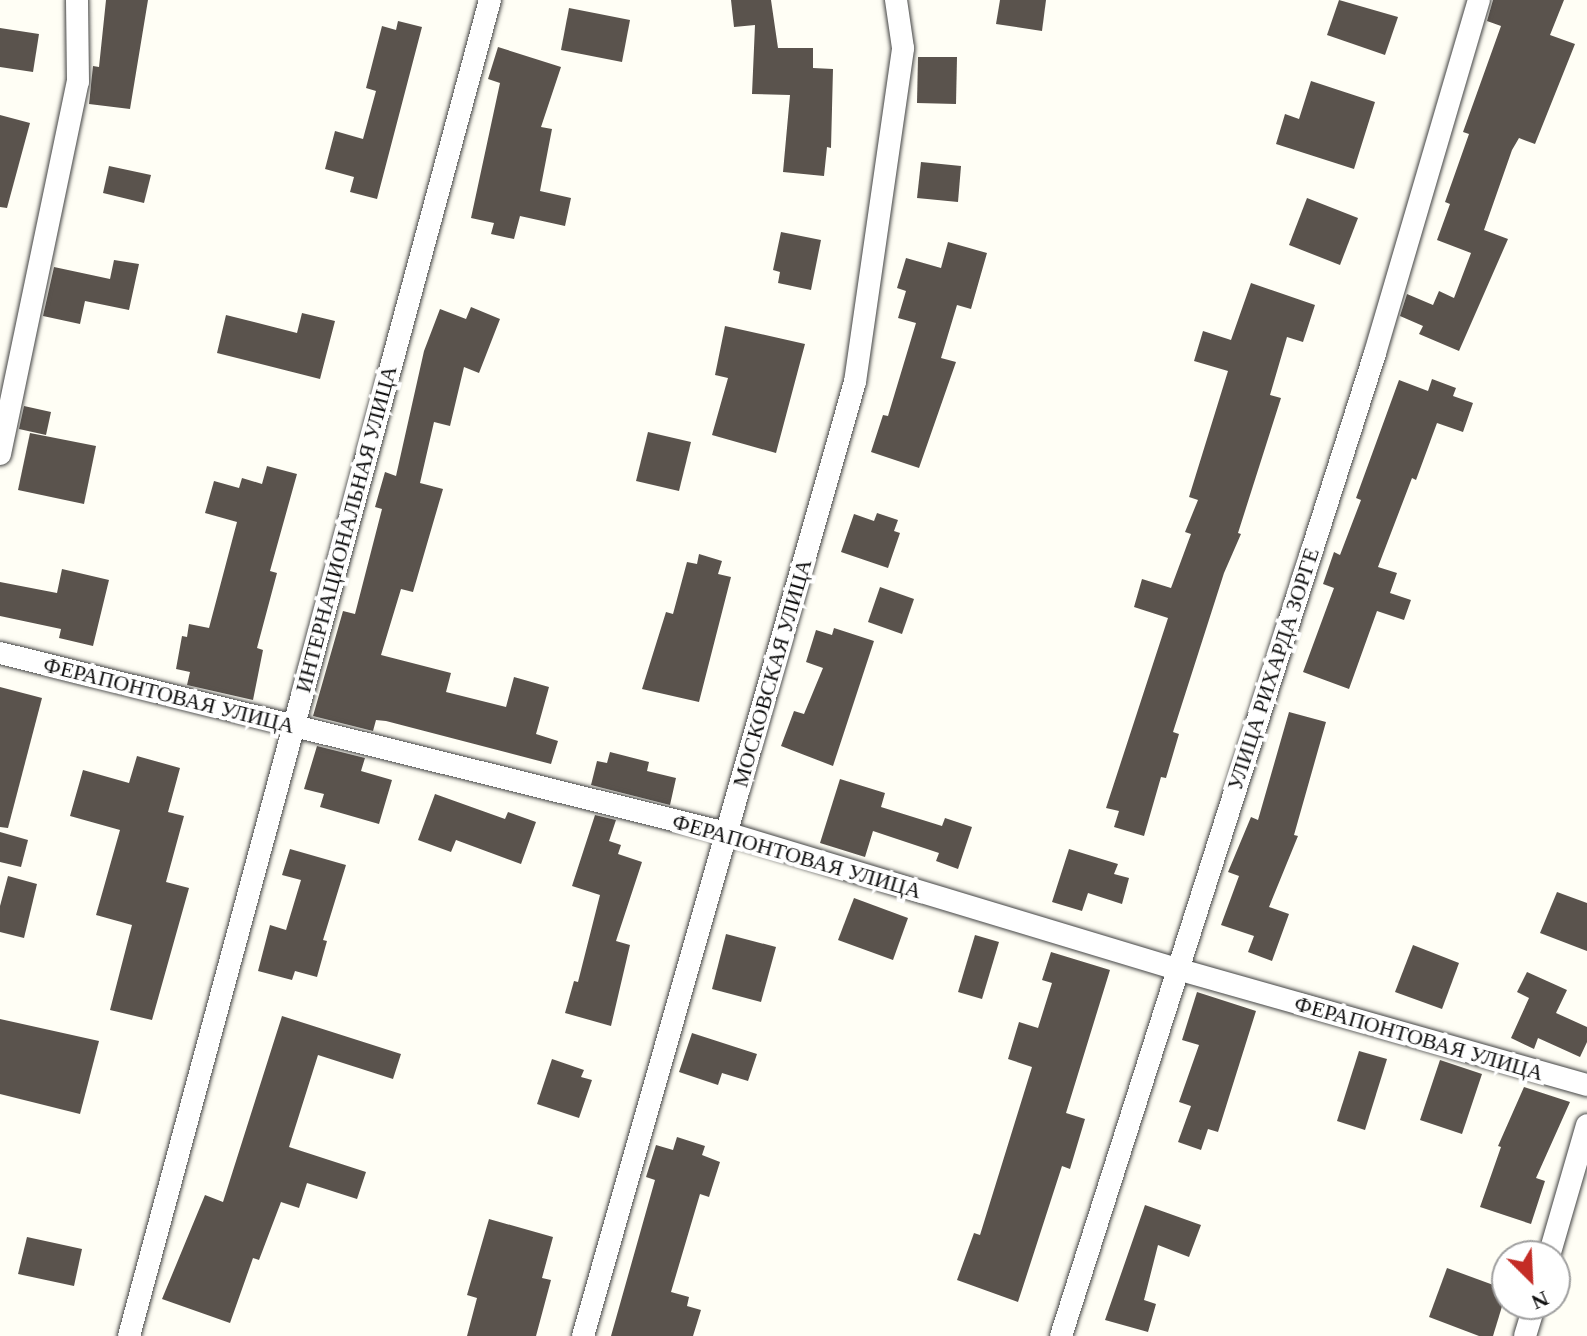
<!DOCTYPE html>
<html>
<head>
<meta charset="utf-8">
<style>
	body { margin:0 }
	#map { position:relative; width:1587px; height:1336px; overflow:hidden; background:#fffef5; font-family:Georgia,serif }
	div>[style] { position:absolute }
	.building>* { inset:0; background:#5a534d }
	.roads { filter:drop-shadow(0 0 2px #444) drop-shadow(0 0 2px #444) }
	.minor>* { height:22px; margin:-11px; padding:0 11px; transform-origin:11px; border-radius:11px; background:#fff }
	span { translate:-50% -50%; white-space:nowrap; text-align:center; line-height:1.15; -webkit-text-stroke:8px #fff; paint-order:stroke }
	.street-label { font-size:22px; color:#111 }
	.north { position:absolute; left:1491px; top:1240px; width:80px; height:80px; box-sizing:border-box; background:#fff; border:2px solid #a0a0a0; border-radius:50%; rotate:156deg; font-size:22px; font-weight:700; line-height:32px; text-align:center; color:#111 }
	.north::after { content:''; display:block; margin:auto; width:28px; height:36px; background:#c42c26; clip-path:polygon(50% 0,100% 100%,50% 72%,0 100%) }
</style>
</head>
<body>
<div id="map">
	<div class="building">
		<i style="clip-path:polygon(106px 0,148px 0,130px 109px,89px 104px,93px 66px,99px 67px)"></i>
		<i style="clip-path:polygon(731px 0,771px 0,778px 48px,813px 48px,813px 68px,833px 69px,831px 148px,827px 147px,824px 176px,783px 172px,790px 95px,752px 94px,755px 25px,734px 27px)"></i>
		<i style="clip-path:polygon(1000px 0,1046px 0,1042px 31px,996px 24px)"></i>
		<i style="clip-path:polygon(1339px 0,1398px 17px,1385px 55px,1327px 35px)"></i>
		<i style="clip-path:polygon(1493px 0,1564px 0,1550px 35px,1575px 44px,1535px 144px,1519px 138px,1512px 150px,1484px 230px,1508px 239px,1459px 351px,1419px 334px,1423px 326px,1400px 316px,1407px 294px,1433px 305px,1439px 291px,1454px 298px,1471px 253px,1437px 240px,1450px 204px,1445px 202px,1469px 134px,1463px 132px,1501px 26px,1487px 21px)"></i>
		<i style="clip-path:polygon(569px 8px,630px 20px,622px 62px,561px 50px)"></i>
		<i style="clip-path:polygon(398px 21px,422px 27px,377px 199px,350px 192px,354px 177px,325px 169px,335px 131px,363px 139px,376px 91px,366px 88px,382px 26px,396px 30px)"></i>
		<i style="clip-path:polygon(0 28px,39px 34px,33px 72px,0 67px)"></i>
		<i style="clip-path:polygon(498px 47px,561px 67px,541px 127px,552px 129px,540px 191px,571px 198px,565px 226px,520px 216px,514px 239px,491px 234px,494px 223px,471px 218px,500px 83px,488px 79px)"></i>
		<i style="clip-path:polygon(918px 57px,957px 57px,956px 104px,917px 103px)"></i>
		<i style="clip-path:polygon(1311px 81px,1375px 102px,1354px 169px,1276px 144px,1285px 114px,1299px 119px)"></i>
		<i style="clip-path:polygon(0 115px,30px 123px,7px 208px,0 207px)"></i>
		<i style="clip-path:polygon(921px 162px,961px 166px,958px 202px,917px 198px)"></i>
		<i style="clip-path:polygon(109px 166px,151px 175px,144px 203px,103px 193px)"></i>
		<i style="clip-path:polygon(1307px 198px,1358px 218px,1340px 265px,1289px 245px)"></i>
		<i style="clip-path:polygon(781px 232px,821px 240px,811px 290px,778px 283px,780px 272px,773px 270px)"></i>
		<i style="clip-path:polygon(948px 242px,987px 253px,971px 309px,957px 305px,941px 358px,956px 362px,919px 468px,871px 452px,883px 415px,888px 416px,916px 323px,898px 318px,906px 291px,897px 288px,906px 258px,941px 268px)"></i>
		<i style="clip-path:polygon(114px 260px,139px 264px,129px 310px,85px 301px,80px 324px,43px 316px,54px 267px,110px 279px)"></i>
		<i style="clip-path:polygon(1251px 283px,1315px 305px,1303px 342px,1287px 337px,1270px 395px,1281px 398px,1238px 533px,1241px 534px,1224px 573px,1173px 732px,1179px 734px,1166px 778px,1161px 777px,1144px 836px,1114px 827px,1119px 811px,1106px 808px,1168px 618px,1134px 607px,1142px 579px,1171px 588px,1191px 534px,1185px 532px,1198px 500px,1189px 497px,1228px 371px,1194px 361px,1203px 331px,1231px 340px)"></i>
		<i style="clip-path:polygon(471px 307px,500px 319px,479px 373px,464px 367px,450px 426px,434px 422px,420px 483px,443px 489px,413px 592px,401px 589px,381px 655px,451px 673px,446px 692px,506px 707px,514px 677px,549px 687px,536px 734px,558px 741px,551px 764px,386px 721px,376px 720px,373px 731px,313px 716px,343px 611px,355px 614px,382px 509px,375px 507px,385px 472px,396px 476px,424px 351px,440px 309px,466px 319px)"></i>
		<i style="clip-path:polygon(302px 313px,335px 321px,320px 379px,217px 353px,226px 315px,297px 333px)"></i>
		<i style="clip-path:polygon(725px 326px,805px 344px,776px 453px,712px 435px,728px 378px,715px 375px)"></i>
		<i style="clip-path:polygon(1432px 379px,1456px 388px,1453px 396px,1473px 403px,1463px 432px,1437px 423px,1416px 480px,1412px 478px,1378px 567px,1397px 573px,1390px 593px,1411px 600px,1404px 620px,1377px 611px,1349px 689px,1303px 672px,1334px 588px,1323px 584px,1334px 552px,1340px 555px,1361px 500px,1356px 498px,1399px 380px,1428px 391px)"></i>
		<i style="clip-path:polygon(24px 406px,51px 412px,46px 435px,19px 429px)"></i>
		<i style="clip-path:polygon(648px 432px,691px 442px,679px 491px,636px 481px)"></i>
		<i style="clip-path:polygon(30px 433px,96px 446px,84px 504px,18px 490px)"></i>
		<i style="clip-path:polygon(267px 466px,297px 474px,270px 571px,277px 573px,257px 648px,263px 650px,253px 700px,187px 685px,190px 672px,176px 669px,182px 636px,187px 637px,189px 624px,209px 628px,237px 522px,205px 513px,214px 481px,239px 488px,242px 478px,262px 484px)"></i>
		<i style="clip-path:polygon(877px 513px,898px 520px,894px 531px,900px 533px,888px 568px,841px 552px,854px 514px,874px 521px)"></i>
		<i style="clip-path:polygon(699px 554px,722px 561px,718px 574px,731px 577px,699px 702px,642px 689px,666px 612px,673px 614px,687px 562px,697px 564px)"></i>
		<i style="clip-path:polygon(62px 569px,109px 580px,93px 646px,59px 638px,61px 629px,0 616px,0 582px,57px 593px)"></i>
		<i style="clip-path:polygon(880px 587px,914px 599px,902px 634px,868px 622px)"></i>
		<i style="clip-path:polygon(834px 628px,874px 641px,833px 766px,781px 746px,794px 711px,804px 714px,823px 668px,806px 662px,816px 630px,832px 635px)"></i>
		<i style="clip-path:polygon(0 687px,42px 698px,8px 828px,0 827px)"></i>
		<i style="clip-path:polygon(1289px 712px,1326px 722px,1294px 835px,1298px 836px,1269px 907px,1289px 914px,1272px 961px,1248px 952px,1254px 936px,1221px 925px,1239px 876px,1228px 872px,1251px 817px,1258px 820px)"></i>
		<i style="clip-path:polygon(317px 746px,365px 758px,361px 771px,392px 780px,379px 824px,320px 807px,324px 794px,304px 789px)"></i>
		<i style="clip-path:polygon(610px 752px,649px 762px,647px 771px,676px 778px,670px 805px,591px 785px,597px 761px,607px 763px)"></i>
		<i style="clip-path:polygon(137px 756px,180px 768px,168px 812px,184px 816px,166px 882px,189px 888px,152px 1020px,110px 1010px,132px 925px,96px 915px,120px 830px,70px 816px,83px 770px,129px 783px)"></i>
		<i style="clip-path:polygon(840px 779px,885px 793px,881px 807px,942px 826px,945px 818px,972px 827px,958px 869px,936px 861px,939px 853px,873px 831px,865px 857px,820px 843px)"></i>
		<i style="clip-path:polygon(435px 794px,505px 819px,508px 812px,536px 822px,521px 864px,456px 840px,451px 852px,418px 840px)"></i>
		<i style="clip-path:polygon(595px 815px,616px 820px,609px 841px,621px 845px,618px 854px,642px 862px,616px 941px,630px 945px,611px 1026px,565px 1013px,574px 981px,578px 982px,600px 895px,572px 886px)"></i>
		<i style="clip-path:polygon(0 832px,28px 840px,21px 867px,0 862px)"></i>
		<i style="clip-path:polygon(290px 849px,346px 865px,323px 940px,327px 941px,317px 977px,295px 971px,292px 980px,258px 971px,270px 925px,286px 930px,301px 880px,282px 875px)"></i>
		<i style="clip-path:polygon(1069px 849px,1118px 864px,1114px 874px,1129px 878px,1122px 904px,1088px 893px,1082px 911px,1052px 902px)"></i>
		<i style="clip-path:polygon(8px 876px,37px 884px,24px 938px,0 932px,0 906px)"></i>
		<i style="clip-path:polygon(1557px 892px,1587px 903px,1587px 951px,1540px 933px)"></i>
		<i style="clip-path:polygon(854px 898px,908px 918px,893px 960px,838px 940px)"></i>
		<i style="clip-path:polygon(726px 934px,776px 947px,761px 1002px,712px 989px)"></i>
		<i style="clip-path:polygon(975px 935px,999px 942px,982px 999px,958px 992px)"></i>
		<i style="clip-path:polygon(1413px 945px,1459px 963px,1442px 1009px,1395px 992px)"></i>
		<i style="clip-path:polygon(1051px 952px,1110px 970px,1066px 1113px,1085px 1119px,1070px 1169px,1062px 1166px,1018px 1302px,957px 1280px,974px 1233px,980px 1235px,1032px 1067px,1008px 1059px,1019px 1022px,1038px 1028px,1052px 983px,1042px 980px)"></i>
		<i style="clip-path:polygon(1527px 972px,1567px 990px,1556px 1013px,1587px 1027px,1587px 1042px,1580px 1057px,1538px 1038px,1534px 1049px,1511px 1038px,1529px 998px,1517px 992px)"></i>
		<i style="clip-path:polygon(1197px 992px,1256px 1011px,1218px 1132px,1208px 1129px,1201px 1150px,1178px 1142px,1191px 1106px,1179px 1102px,1199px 1045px,1182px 1040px)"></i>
		<i style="clip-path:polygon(282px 1016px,401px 1054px,393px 1079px,318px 1055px,289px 1147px,366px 1172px,357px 1199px,307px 1183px,299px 1208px,281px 1202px,259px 1260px,253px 1258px,230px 1323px,162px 1299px,205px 1195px,223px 1202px)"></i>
		<i style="clip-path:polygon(0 1019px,99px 1041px,80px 1114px,0 1094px)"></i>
		<i style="clip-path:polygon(692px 1033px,757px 1054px,748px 1081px,722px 1073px,718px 1085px,679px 1072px)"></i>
		<i style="clip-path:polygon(1359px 1051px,1387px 1059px,1365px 1130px,1337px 1121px)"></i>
		<i style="clip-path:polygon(552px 1059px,584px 1070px,581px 1077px,592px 1080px,579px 1118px,537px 1104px)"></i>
		<i style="clip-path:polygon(1440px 1060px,1482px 1074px,1462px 1134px,1420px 1120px)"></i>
		<i style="clip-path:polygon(1524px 1087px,1570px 1102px,1536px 1178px,1545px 1181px,1531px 1224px,1480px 1207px,1501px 1147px,1498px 1146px)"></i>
		<i style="clip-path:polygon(677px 1137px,705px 1146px,702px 1155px,720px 1162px,709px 1197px,700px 1194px,671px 1292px,689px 1297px,687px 1306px,701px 1310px,693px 1336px,611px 1336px,655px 1180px,646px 1177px,656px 1145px,673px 1150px)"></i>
		<i style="clip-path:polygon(1145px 1205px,1201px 1225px,1189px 1257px,1158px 1245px,1144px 1300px,1156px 1304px,1148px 1332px,1105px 1320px)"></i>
		<i style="clip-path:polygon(489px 1219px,553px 1237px,542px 1278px,551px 1280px,536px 1336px,467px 1336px,477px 1298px,467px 1295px)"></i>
		<i style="clip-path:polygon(27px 1237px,82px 1249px,74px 1286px,18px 1274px)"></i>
		<i style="clip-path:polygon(1447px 1268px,1507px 1290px,1493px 1336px,1479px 1336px,1429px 1317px)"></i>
	</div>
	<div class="roads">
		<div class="minor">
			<i style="left:0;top:454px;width:380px;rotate:-78.2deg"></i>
			<i style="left:78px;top:82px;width:82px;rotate:-90.7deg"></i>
			<i style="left:0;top:653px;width:748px;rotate:13.92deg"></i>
			<i style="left:726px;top:833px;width:471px;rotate:16.8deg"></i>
			<i style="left:1177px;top:969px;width:426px;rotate:15.8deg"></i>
			<i style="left:1549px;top:1256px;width:136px;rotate:-73.8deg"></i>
			<i style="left:129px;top:1336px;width:1384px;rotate:-74.88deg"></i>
			<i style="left:583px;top:1336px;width:992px;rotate:-74.09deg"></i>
			<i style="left:855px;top:382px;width:337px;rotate:-81.8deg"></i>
			<i style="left:903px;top:48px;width:49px;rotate:-98.3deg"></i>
			<i style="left:1061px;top:1336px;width:1032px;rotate:-72.28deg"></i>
			<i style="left:1375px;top:353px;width:368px;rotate:-73.6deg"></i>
			<i style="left:1525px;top:1336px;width:34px;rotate:-73deg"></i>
		</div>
	</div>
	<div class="street-label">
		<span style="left:346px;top:529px;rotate:-75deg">ИНТЕРНАЦИОНАЛЬНАЯ УЛИЦА</span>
		<span style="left:1273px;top:669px;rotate:-72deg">УЛИЦА РИХАРДА ЗОРГЕ</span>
		<span style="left:772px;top:673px;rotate:-74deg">МОСКОВСКАЯ УЛИЦА</span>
		<span style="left:169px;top:695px;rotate:14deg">ФЕРАПОНТОВАЯ УЛИЦА</span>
		<span style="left:797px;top:856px;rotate:16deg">ФЕРАПОНТОВАЯ УЛИЦА</span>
		<span style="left:1419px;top:1038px;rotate:16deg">ФЕРАПОНТОВАЯ УЛИЦА</span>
	</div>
	<div class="north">N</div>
</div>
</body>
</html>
